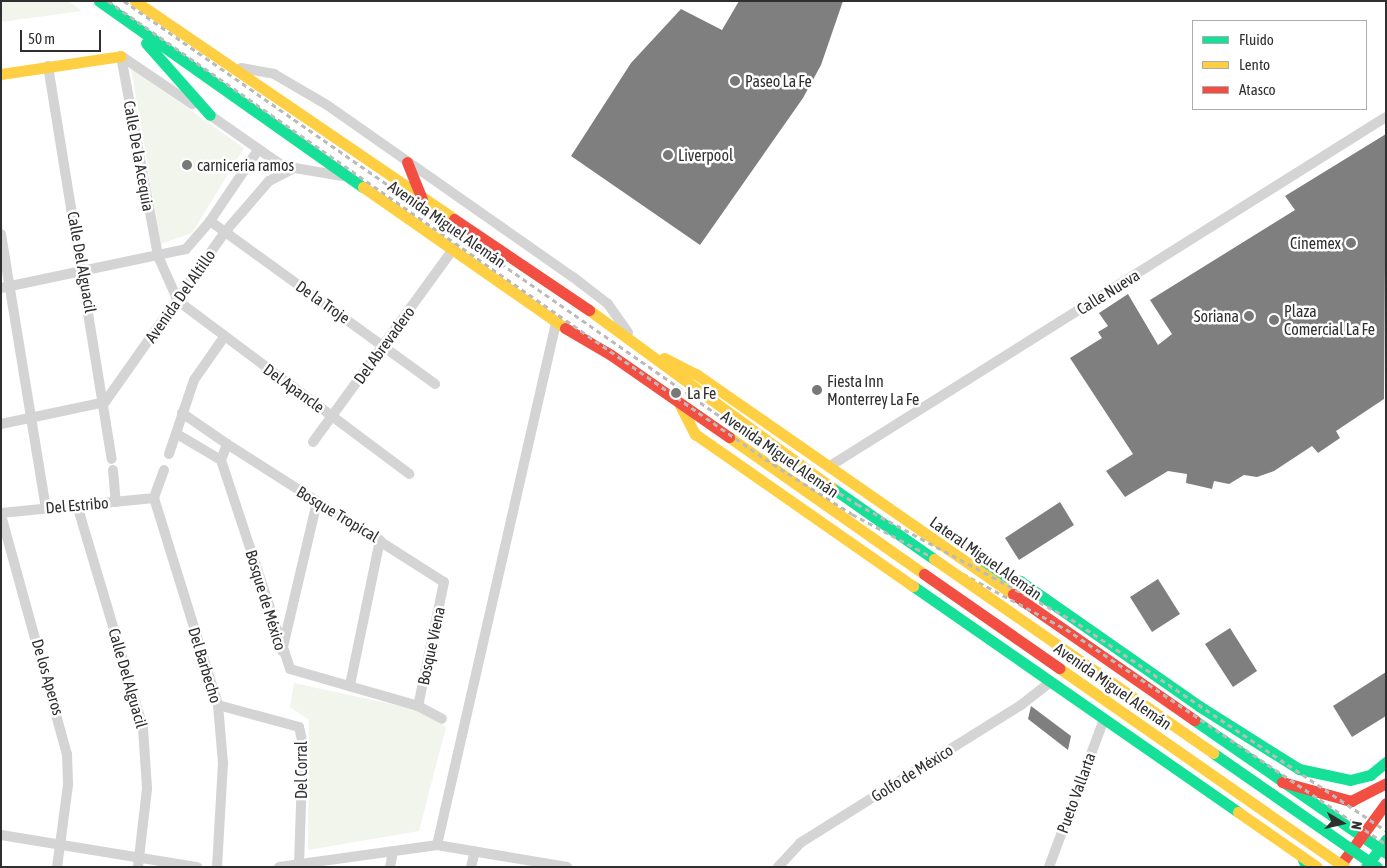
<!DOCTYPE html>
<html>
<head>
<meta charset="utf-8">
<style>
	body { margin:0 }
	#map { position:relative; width:1387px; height:868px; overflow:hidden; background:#fff; font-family:"Asap Condensed",sans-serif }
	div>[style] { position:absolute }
	.green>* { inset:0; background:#f1f5ec }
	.building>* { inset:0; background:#7f7f7f }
	.street>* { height:10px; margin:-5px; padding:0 5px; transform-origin:5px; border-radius:5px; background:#d4d4d4 }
	.fast>* { height:11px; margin:-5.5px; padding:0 5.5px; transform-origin:5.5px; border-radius:5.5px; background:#16e098 }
	.slow>* { height:11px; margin:-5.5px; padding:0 5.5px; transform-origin:5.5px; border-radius:5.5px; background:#ffcf43 }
	.jam>* { height:11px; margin:-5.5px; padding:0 5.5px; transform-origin:5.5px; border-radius:5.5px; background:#f24e42 }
	.rail>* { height:3px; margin-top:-1.5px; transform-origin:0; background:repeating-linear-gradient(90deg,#bbb 0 5px,transparent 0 9px) }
	.fast-bridge>* { height:11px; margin:-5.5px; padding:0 5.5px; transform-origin:5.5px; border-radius:5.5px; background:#16e098 }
	.slow-bridge>* { height:11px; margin:-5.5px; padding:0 5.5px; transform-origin:5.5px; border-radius:5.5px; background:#ffcf43 }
	.jam-bridge>* { height:11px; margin:-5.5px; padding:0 5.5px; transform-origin:5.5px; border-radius:5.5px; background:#f24e42 }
	.dots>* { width:14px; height:14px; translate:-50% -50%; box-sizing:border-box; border:2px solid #fff; border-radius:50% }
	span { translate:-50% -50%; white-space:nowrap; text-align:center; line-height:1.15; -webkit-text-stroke:5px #fff; paint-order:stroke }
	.poi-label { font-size:16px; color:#2f2f2f }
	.left { translate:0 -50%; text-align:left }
	.right { translate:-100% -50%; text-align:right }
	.street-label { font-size:16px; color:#2f2f2f }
	.frame { position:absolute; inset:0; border:2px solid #2f2f2f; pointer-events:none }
	.legend { position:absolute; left:1192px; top:20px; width:175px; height:90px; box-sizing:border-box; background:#fff; border:1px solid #acacac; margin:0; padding:6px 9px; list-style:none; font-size:15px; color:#2f2f2f }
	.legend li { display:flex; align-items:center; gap:10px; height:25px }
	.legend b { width:25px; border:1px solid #acacac }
	.north { position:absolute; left:1317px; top:798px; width:50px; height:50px; -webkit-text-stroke:4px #fff; paint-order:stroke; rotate:99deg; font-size:14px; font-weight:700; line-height:20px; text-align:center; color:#2f2f2f }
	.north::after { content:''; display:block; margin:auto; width:18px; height:22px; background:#2f2f2f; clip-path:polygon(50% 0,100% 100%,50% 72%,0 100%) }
	.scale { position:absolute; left:20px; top:30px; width:81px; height:22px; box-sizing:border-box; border:2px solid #2f2f2f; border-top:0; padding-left:6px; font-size:15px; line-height:18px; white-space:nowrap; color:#2f2f2f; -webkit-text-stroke:4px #fff; paint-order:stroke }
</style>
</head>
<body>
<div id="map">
	<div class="green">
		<i style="clip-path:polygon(1px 1px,68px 1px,82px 11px,1px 22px)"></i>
		<i style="clip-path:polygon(131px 68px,244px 148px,192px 233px,161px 244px)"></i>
		<i style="clip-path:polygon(294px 683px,419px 710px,446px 727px,419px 831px,308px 850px,309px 720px,290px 707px)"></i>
	</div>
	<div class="building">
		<i style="clip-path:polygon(739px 1px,843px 1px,821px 65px,803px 98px,700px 245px,571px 156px,631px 63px,681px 9px,722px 30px)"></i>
		<i style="clip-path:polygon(1386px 134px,1384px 399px,1336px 431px,1340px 438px,1318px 453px,1312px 446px,1274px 471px,1257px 477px,1244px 475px,1229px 484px,1214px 481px,1212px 489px,1186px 483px,1187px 474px,1168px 471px,1125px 497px,1106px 471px,1133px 454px,1070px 358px,1102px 338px,1098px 332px,1108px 326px,1099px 313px,1128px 294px,1158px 345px,1172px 334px,1150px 300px,1295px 210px,1285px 196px)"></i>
		<i style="clip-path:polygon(1060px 502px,1074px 525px,1019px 560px,1005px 538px)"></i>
		<i style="clip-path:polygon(1158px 579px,1180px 614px,1152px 632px,1130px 597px)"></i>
		<i style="clip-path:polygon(1230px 628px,1257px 671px,1233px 687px,1205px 644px)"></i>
		<i style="clip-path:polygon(1386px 672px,1386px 716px,1352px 737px,1333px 706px)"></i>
		<i style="clip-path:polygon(1031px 706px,1071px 736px,1068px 750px,1028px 719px)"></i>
	</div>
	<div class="street">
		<i style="left:121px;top:56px;width:203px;rotate:79.5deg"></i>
		<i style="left:158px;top:256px;width:49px;rotate:66deg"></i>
		<i style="left:178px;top:301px;width:289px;rotate:36.8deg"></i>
		<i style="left:121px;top:56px;width:86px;rotate:34.1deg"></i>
		<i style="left:48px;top:66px;width:398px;rotate:80.8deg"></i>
		<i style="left:241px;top:68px;width:34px;rotate:10deg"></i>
		<i style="left:274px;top:74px;width:61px;rotate:30.3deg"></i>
		<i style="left:327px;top:105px;width:300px;rotate:35deg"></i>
		<i style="left:573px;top:277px;width:44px;rotate:37.6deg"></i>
		<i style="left:608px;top:304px;width:35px;rotate:55deg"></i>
		<i style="left:207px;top:113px;width:98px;rotate:35deg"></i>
		<i style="left:210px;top:221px;width:278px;rotate:35.9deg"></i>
		<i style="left:1px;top:234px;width:278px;rotate:80.7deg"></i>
		<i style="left:1px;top:288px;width:189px;rotate:-11.9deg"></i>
		<i style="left:186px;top:249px;width:37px;rotate:-49deg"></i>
		<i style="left:210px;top:221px;width:86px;rotate:-55.9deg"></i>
		<i style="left:182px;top:413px;width:55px;rotate:34.6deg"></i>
		<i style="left:1px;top:424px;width:106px;rotate:-11.9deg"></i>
		<i style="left:105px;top:402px;width:207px;rotate:-54.8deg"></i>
		<i style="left:224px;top:233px;width:69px;rotate:-49.1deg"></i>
		<i style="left:269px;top:181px;width:29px;rotate:-27deg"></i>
		<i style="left:295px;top:168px;width:48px;rotate:9.7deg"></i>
		<i style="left:177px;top:434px;width:51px;rotate:30.6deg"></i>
		<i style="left:313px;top:442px;width:240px;rotate:-54deg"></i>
		<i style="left:169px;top:454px;width:78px;rotate:-71.3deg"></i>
		<i style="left:194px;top:380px;width:52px;rotate:-55.1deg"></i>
		<i style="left:221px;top:460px;width:17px;rotate:-69deg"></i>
		<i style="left:227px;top:444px;width:257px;rotate:32.5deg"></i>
		<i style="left:444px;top:582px;width:127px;rotate:101.8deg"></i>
		<i style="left:221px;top:460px;width:220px;rotate:71.7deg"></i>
		<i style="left:290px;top:669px;width:133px;rotate:16.1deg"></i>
		<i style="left:418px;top:706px;width:27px;rotate:28deg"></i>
		<i style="left:830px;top:466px;width:656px;rotate:-32.12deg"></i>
		<i style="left:113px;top:470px;width:32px;rotate:85deg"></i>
		<i style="left:164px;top:470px;width:30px;rotate:110deg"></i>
		<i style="left:154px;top:498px;width:217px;rotate:72.8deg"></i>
		<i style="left:218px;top:705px;width:58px;rotate:85.1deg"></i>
		<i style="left:223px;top:763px;width:104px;rotate:93.3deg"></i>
		<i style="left:77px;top:505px;width:233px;rotate:73.5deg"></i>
		<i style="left:143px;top:728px;width:61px;rotate:86.2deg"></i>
		<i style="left:147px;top:789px;width:79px;rotate:96.6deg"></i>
		<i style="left:1px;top:513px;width:154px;rotate:-5.6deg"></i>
		<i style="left:1px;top:515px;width:248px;rotate:74.6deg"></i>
		<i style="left:67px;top:754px;width:31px;rotate:88deg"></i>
		<i style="left:68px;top:785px;width:83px;rotate:97.6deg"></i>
		<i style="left:282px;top:651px;width:153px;rotate:-76.8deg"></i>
		<i style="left:350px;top:685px;width:148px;rotate:-78.3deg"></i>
		<i style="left:218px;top:705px;width:84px;rotate:15.2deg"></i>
		<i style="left:299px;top:727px;width:18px;rotate:77deg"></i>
		<i style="left:303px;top:745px;width:122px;rotate:91.9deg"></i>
		<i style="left:1px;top:835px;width:199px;rotate:9.3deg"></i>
		<i style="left:437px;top:845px;width:535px;rotate:-77.16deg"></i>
		<i style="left:279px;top:867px;width:160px;rotate:-7.9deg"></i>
		<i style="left:437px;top:845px;width:132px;rotate:9.6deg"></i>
		<i style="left:390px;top:867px;width:15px;rotate:-79deg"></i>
		<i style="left:471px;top:867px;width:16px;rotate:-76deg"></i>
		<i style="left:778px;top:867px;width:33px;rotate:-47deg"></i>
		<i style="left:800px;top:843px;width:261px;rotate:-32deg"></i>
		<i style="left:1021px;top:705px;width:37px;rotate:-38deg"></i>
		<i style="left:1049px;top:867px;width:158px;rotate:-69.6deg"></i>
	</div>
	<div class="fast">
		<i style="left:99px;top:1px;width:323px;rotate:35.2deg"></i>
		<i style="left:146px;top:43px;width:96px;rotate:48.4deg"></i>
		<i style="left:831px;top:487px;width:126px;rotate:35deg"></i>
		<i style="left:979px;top:569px;width:43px;rotate:16.3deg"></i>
		<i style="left:1020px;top:581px;width:218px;rotate:34.9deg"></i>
		<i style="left:1199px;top:706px;width:118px;rotate:32.2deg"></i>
		<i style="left:1299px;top:769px;width:52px;rotate:12.2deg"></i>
		<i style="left:1350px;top:780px;width:21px;rotate:-14deg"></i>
		<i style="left:1370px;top:775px;width:21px;rotate:-39deg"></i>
		<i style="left:913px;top:586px;width:396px;rotate:34.8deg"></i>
		<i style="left:1194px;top:720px;width:234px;rotate:34.7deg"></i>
		<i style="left:1302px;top:857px;width:11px;rotate:68deg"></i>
		<i style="left:1366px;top:867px;width:34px;rotate:-54deg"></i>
	</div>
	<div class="slow">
		<i style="left:135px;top:1px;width:386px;rotate:34.3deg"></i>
		<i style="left:1px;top:74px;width:121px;rotate:-8.5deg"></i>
		<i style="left:363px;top:187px;width:246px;rotate:34.9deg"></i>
		<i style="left:589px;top:310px;width:300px;rotate:36.2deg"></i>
		<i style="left:664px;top:358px;width:36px;rotate:27deg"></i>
		<i style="left:696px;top:374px;width:386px;rotate:34.8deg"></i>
		<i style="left:680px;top:405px;width:33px;rotate:63deg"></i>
		<i style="left:695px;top:434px;width:266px;rotate:34.9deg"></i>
		<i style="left:729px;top:437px;width:238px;rotate:35.1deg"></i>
		<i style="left:1238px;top:812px;width:96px;rotate:34.8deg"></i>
	</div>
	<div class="jam">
		<i style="left:407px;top:162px;width:40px;rotate:68deg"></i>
		<i style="left:454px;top:219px;width:163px;rotate:34deg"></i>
		<i style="left:565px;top:328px;width:53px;rotate:30.4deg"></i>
		<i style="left:611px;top:355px;width:144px;rotate:34.8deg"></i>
		<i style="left:1013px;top:594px;width:221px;rotate:34.8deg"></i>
		<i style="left:1282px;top:782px;width:72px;rotate:15.4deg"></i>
		<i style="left:1351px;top:801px;width:39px;rotate:-27deg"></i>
		<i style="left:1344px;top:860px;width:71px;rotate:-53.6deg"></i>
	</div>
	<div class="rail">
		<i style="left:108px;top:1px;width:801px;rotate:34.88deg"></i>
		<i style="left:765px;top:459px;width:103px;rotate:32.3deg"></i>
		<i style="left:852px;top:514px;width:243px;rotate:28.3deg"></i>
		<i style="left:1066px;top:629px;width:386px;rotate:33.9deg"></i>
		<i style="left:124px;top:1px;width:787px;rotate:34.86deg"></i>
		<i style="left:770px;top:451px;width:102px;rotate:31.3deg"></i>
		<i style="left:857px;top:504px;width:243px;rotate:28.3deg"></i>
		<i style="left:1071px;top:619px;width:380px;rotate:33.9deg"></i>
	</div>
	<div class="fast-bridge">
		<i style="left:1213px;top:753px;width:200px;rotate:34.8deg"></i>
	</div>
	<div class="slow-bridge">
		<i style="left:934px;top:559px;width:340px;rotate:34.8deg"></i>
		<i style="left:1059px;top:668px;width:348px;rotate:34.9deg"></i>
	</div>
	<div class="jam-bridge">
		<i style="left:924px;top:574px;width:165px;rotate:34.8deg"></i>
	</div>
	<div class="dots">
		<i style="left:735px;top:81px;background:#787878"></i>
		<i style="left:668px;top:155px;background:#787878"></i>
		<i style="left:187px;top:165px;background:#787878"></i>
		<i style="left:1351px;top:243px;background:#787878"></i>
		<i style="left:1249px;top:316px;background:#787878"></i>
		<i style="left:1274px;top:320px;background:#787878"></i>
		<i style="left:817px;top:390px;background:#787878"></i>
		<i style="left:676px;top:393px;background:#787878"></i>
	</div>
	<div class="poi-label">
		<span class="left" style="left:745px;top:81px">Paseo La Fe</span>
		<span class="left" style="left:678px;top:155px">Liverpool</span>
		<span class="left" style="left:197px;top:165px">carniceria ramos</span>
		<span class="right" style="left:1341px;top:243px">Cinemex</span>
		<span class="left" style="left:1284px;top:320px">Plaza<br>Comercial La Fe</span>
		<span class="right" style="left:1239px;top:316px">Soriana</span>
		<span class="left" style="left:827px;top:390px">Fiesta Inn<br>Monterrey La Fe</span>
		<span class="left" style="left:687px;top:393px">La Fe</span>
	</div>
	<div class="street-label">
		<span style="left:139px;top:156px;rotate:80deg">Calle De la Acequia</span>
		<span style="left:447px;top:224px;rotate:35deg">Avenida Miguel Alemán</span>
		<span style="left:82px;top:262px;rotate:80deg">Calle Del Alguacil</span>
		<span style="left:1108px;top:292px;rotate:-32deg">Calle Nueva</span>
		<span style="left:180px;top:296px;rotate:-55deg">Avenida Del Altillo</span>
		<span style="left:323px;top:302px;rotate:35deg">De la Troje</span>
		<span style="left:384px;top:345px;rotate:-54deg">Del Abrevadero</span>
		<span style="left:294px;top:388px;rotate:36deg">Del Apancle</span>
		<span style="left:780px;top:454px;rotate:35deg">Avenida Miguel Alemán</span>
		<span style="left:77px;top:505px;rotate:-5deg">Del Estribo</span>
		<span style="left:338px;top:514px;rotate:31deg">Bosque Tropical</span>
		<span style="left:986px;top:558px;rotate:35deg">Lateral Miguel Alemán</span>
		<span style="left:266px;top:600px;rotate:73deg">Bosque de México</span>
		<span style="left:431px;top:646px;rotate:-78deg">Bosque Viena</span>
		<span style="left:205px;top:665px;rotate:73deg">Del Barbecho</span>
		<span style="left:48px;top:677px;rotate:74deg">De los Aperos</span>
		<span style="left:128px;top:678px;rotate:74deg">Calle Del Alguacil</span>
		<span style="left:1113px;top:686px;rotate:35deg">Avenida Miguel Alemán</span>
		<span style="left:301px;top:770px;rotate:-90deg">Del Corral</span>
		<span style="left:912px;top:773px;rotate:-32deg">Golfo de México</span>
		<span style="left:1076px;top:793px;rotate:-70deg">Pueto Vallarta</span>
	</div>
	<div class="frame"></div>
	<ul class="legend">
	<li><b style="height:6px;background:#16e098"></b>Fluido</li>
	<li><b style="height:6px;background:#ffcf43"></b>Lento</li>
	<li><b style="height:6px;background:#f24e42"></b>Atasco</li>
	</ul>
	<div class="north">N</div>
	<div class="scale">50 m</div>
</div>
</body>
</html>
